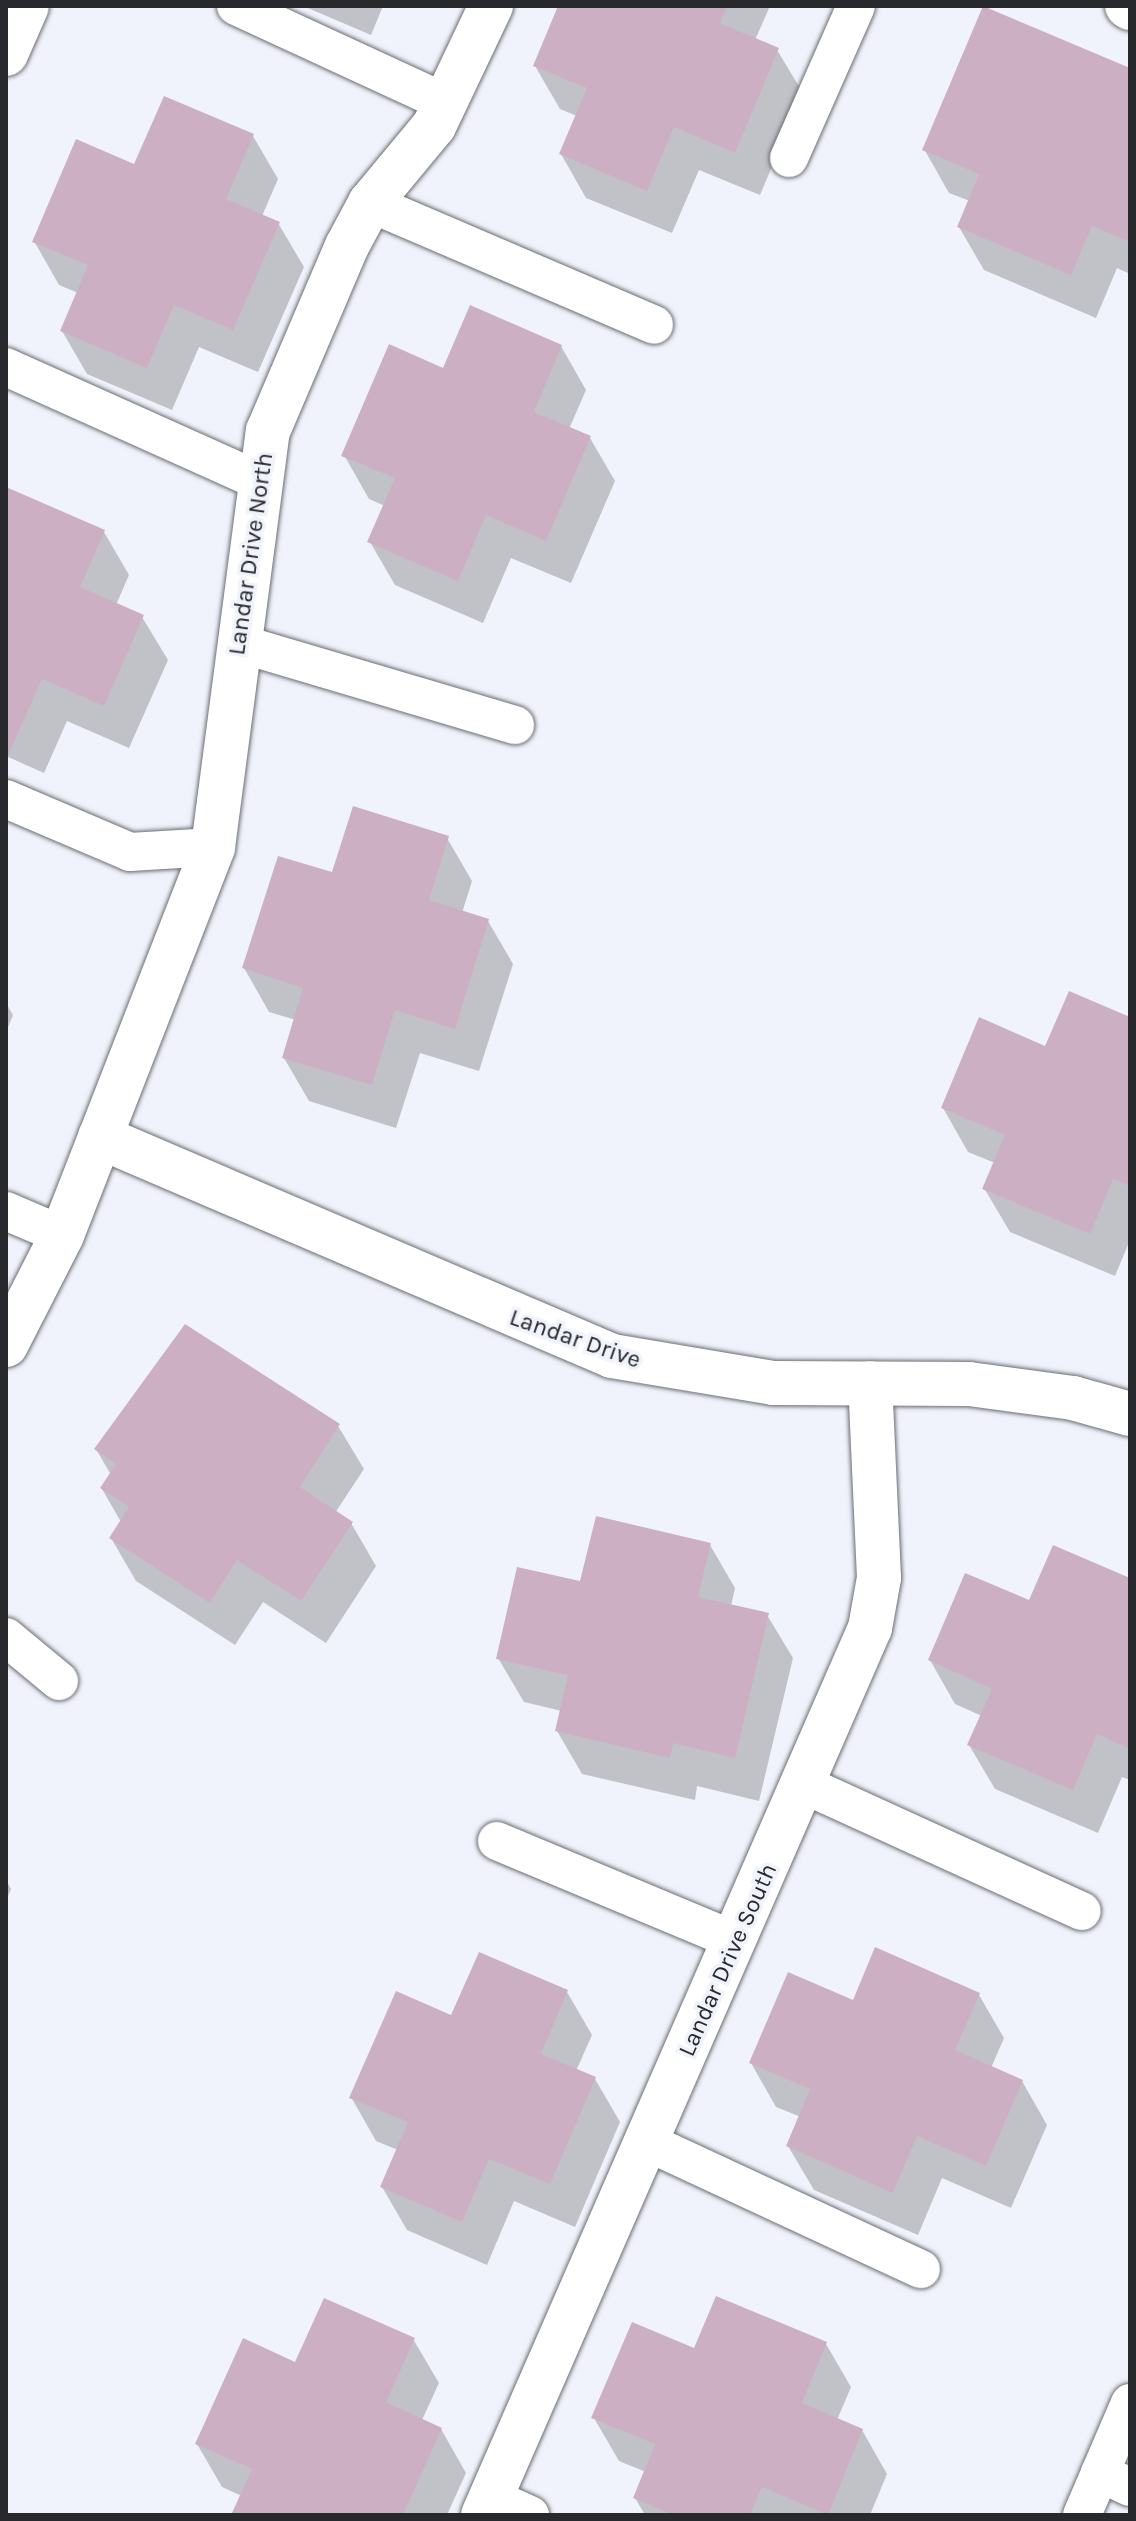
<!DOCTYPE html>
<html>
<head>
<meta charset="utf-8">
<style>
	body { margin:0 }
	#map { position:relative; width:1136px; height:2521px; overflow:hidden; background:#f0f3fb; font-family:Karla,sans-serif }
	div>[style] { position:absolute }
	.shadow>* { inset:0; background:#0003 }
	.building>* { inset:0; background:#cdafc4 }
	.roads { filter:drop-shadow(0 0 2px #6b6d74) drop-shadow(0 0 2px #6b6d74) }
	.service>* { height:38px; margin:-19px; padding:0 19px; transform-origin:19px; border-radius:19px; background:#fff }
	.minor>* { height:44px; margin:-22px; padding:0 22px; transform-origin:22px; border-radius:22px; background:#fff }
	span { translate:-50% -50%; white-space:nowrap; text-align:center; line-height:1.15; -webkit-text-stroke:7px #f0f3fb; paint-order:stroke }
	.street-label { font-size:24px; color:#28292c }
	.frame { position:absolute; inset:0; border:8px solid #28292c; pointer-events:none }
</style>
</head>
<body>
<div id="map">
	<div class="shadow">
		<i style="clip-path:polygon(303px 6px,383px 6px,371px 35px)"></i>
		<i style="clip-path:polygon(560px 6px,770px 6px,755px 40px,777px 50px,803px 93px,760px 195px,699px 170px,672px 233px,586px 198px,561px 154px,577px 116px,560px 109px,535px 66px)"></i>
		<i style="clip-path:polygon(1130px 70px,1130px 274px,1117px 268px,1096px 318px,984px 270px,959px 227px,970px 201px,949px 193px,924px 149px)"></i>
		<i style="clip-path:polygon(253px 136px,278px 179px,262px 216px,278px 223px,304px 267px,258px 372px,199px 347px,172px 410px,87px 374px,62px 331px,78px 293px,59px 285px,34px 241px,135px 166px)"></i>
		<i style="clip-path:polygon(561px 346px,586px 390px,569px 429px,590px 438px,615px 481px,571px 583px,511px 558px,483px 623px,395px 585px,370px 542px,385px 506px,369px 499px,344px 455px,444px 370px)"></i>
		<i style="clip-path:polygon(6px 489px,104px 532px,129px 575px,116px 605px,142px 617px,168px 660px,129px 748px,67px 721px,44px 773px,6px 756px)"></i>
		<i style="clip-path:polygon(447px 838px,472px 881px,462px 913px,488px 921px,513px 964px,479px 1071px,420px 1053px,396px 1128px,309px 1101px,284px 1058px,296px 1020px,269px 1012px,244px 968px,333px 875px)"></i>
		<i style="clip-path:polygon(6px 1003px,13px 1015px,6px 1032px)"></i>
		<i style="clip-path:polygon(1130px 1019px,1130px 1240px,1115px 1276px,1010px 1232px,984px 1188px,995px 1163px,968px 1152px,943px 1108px,1046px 1048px)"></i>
		<i style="clip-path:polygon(338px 1426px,364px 1469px,335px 1513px,351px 1523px,376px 1566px,326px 1643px,263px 1602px,235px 1645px,136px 1581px,111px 1538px,121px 1522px,102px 1489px,111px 1475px,96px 1449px)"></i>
		<i style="clip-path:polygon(710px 1545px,735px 1588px,731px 1606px,767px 1615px,793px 1658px,759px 1801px,697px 1786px,695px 1800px,582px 1774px,557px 1731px,562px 1711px,524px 1702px,498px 1658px,582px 1584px)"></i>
		<i style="clip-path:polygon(1130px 1580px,1130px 1780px,1122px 1777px,1098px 1833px,995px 1789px,969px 1745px,982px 1716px,955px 1704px,930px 1660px,1030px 1603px)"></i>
		<i style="clip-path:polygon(6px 1880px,11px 1889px,6px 1901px)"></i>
		<i style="clip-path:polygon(567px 1992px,592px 2035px,576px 2071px,595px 2079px,620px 2122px,575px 2227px,514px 2201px,487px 2265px,407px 2230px,382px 2187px,398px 2150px,376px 2141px,351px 2097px)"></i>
		<i style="clip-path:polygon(979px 1995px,1004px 2038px,991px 2068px,1022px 2081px,1047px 2125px,1011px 2208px,942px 2178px,918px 2235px,814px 2190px,788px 2146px,801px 2117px,776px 2107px,751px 2063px,854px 2002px)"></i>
		<i style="clip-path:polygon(413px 2339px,439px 2383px,422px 2420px,441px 2429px,466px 2473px,447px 2515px,233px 2515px,242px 2496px,222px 2487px,197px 2444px,296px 2364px)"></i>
		<i style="clip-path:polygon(826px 2344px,851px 2387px,837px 2420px,862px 2430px,887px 2474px,870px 2515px,645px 2515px,635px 2498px,646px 2472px,619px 2461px,594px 2418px,695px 2351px)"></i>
	</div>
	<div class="building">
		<i style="clip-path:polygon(558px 6px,727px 6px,720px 23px,779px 48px,735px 153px,674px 127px,647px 191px,559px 154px,587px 88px,533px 66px)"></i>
		<i style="clip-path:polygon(983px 6px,1130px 68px,1130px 242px,1092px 226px,1071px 275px,957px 227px,979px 174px,922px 150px)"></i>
		<i style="clip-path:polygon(164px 96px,254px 134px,226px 199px,280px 222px,233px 330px,174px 305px,147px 368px,60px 331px,88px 265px,32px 242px,76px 139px,134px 164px)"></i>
		<i style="clip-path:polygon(470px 305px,562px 345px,534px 412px,591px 436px,546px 541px,486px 515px,458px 581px,367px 542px,395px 478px,341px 456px,389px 344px,443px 368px)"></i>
		<i style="clip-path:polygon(6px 487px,105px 530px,80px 587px,144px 615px,104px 706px,42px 679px,6px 760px)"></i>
		<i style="clip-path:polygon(353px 806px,449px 836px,429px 900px,489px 919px,455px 1029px,395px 1010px,372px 1085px,282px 1058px,303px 988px,242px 968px,278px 856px,332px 872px)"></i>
		<i style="clip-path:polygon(1069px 991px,1130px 1017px,1130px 1186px,1113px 1179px,1090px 1234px,982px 1189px,1005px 1135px,941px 1108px,979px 1017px,1045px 1046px)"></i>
		<i style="clip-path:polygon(185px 1324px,340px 1424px,300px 1487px,353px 1522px,301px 1601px,237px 1560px,210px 1603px,109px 1538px,129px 1507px,100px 1488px,116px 1464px,94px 1449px)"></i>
		<i style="clip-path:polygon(596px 1516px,711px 1543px,698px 1597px,769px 1613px,735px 1758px,673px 1743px,670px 1758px,555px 1731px,568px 1675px,496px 1659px,517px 1567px,580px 1581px)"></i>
		<i style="clip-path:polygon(1053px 1545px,1130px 1578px,1130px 1749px,1097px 1734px,1073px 1790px,967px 1745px,992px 1689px,928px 1660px,965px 1573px,1029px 1600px)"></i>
		<i style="clip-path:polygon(875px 1947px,980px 1993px,955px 2050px,1023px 2080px,986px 2166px,917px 2136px,893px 2193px,786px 2146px,810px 2089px,749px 2063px,788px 1972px,853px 2000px)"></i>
		<i style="clip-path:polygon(479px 1952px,568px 1990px,541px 2054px,596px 2077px,550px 2184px,489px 2159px,462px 2222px,380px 2187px,408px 2122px,349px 2098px,396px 1991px,451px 2015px)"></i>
		<i style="clip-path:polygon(716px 2296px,827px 2342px,802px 2403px,863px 2429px,828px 2515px,762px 2487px,750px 2515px,673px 2515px,633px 2498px,655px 2444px,591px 2418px,632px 2322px,694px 2348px)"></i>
		<i style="clip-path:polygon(324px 2298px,415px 2338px,386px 2402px,442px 2428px,403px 2515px,231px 2515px,252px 2469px,195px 2444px,243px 2338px,295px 2362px)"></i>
	</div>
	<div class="roads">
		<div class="service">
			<i style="left:236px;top:6px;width:231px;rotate:24.8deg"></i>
			<i style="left:789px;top:158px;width:166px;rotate:-66.2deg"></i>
			<i style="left:370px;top:203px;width:309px;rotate:23.2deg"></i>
			<i style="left:6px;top:367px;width:276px;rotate:24.2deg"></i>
			<i style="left:238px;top:643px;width:289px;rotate:16.5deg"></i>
			<i style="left:6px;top:799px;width:135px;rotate:23.1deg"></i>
			<i style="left:130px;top:852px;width:83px;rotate:-3.4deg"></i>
			<i style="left:6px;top:1211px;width:61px;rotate:23.2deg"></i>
			<i style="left:6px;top:1637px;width:69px;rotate:39.7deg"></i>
			<i style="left:805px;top:1785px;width:304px;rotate:24.5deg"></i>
			<i style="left:497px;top:1841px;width:259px;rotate:22.7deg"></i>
			<i style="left:647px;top:2142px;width:302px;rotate:24.9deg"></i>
			<i style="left:1130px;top:2403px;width:76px;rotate:113.2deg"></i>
			<i style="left:1100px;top:2473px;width:33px;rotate:25deg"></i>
			<i style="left:490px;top:2497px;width:44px;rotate:24.2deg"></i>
			<i style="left:1082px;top:2515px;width:46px;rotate:-66.8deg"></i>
		</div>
		<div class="minor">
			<i style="left:1127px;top:6px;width:4px;rotate:34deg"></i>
			<i style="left:6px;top:54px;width:52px;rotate:-66.4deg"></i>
			<i style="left:100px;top:1137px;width:557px;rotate:23.16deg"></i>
			<i style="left:612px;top:1356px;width:163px;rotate:9.5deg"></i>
			<i style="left:773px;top:1383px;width:196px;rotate:0.3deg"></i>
			<i style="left:969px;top:1384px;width:105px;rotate:7.7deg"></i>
			<i style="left:1073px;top:1398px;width:59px;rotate:15.7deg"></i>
			<i style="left:6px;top:1345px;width:123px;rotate:-63deg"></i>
			<i style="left:62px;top:1235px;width:416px;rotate:-68.7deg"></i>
			<i style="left:213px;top:847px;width:420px;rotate:-82.5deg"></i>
			<i style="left:268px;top:431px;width:201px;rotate:-66.9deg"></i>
			<i style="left:347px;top:246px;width:49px;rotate:-61.9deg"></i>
			<i style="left:370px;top:203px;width:100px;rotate:-50.3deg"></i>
			<i style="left:434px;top:126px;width:133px;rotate:-64.6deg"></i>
			<i style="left:483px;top:2515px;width:968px;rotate:-66.43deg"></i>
			<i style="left:870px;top:1628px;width:51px;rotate:-79.8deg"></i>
			<i style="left:879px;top:1578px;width:195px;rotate:-92.6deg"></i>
		</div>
	</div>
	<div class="street-label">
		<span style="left:251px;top:554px;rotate:-82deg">Landar Drive North</span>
		<span style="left:575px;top:1339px;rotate:19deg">Landar Drive</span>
		<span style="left:728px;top:1960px;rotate:-66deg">Landar Drive South</span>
	</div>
	<div class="frame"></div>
</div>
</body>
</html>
